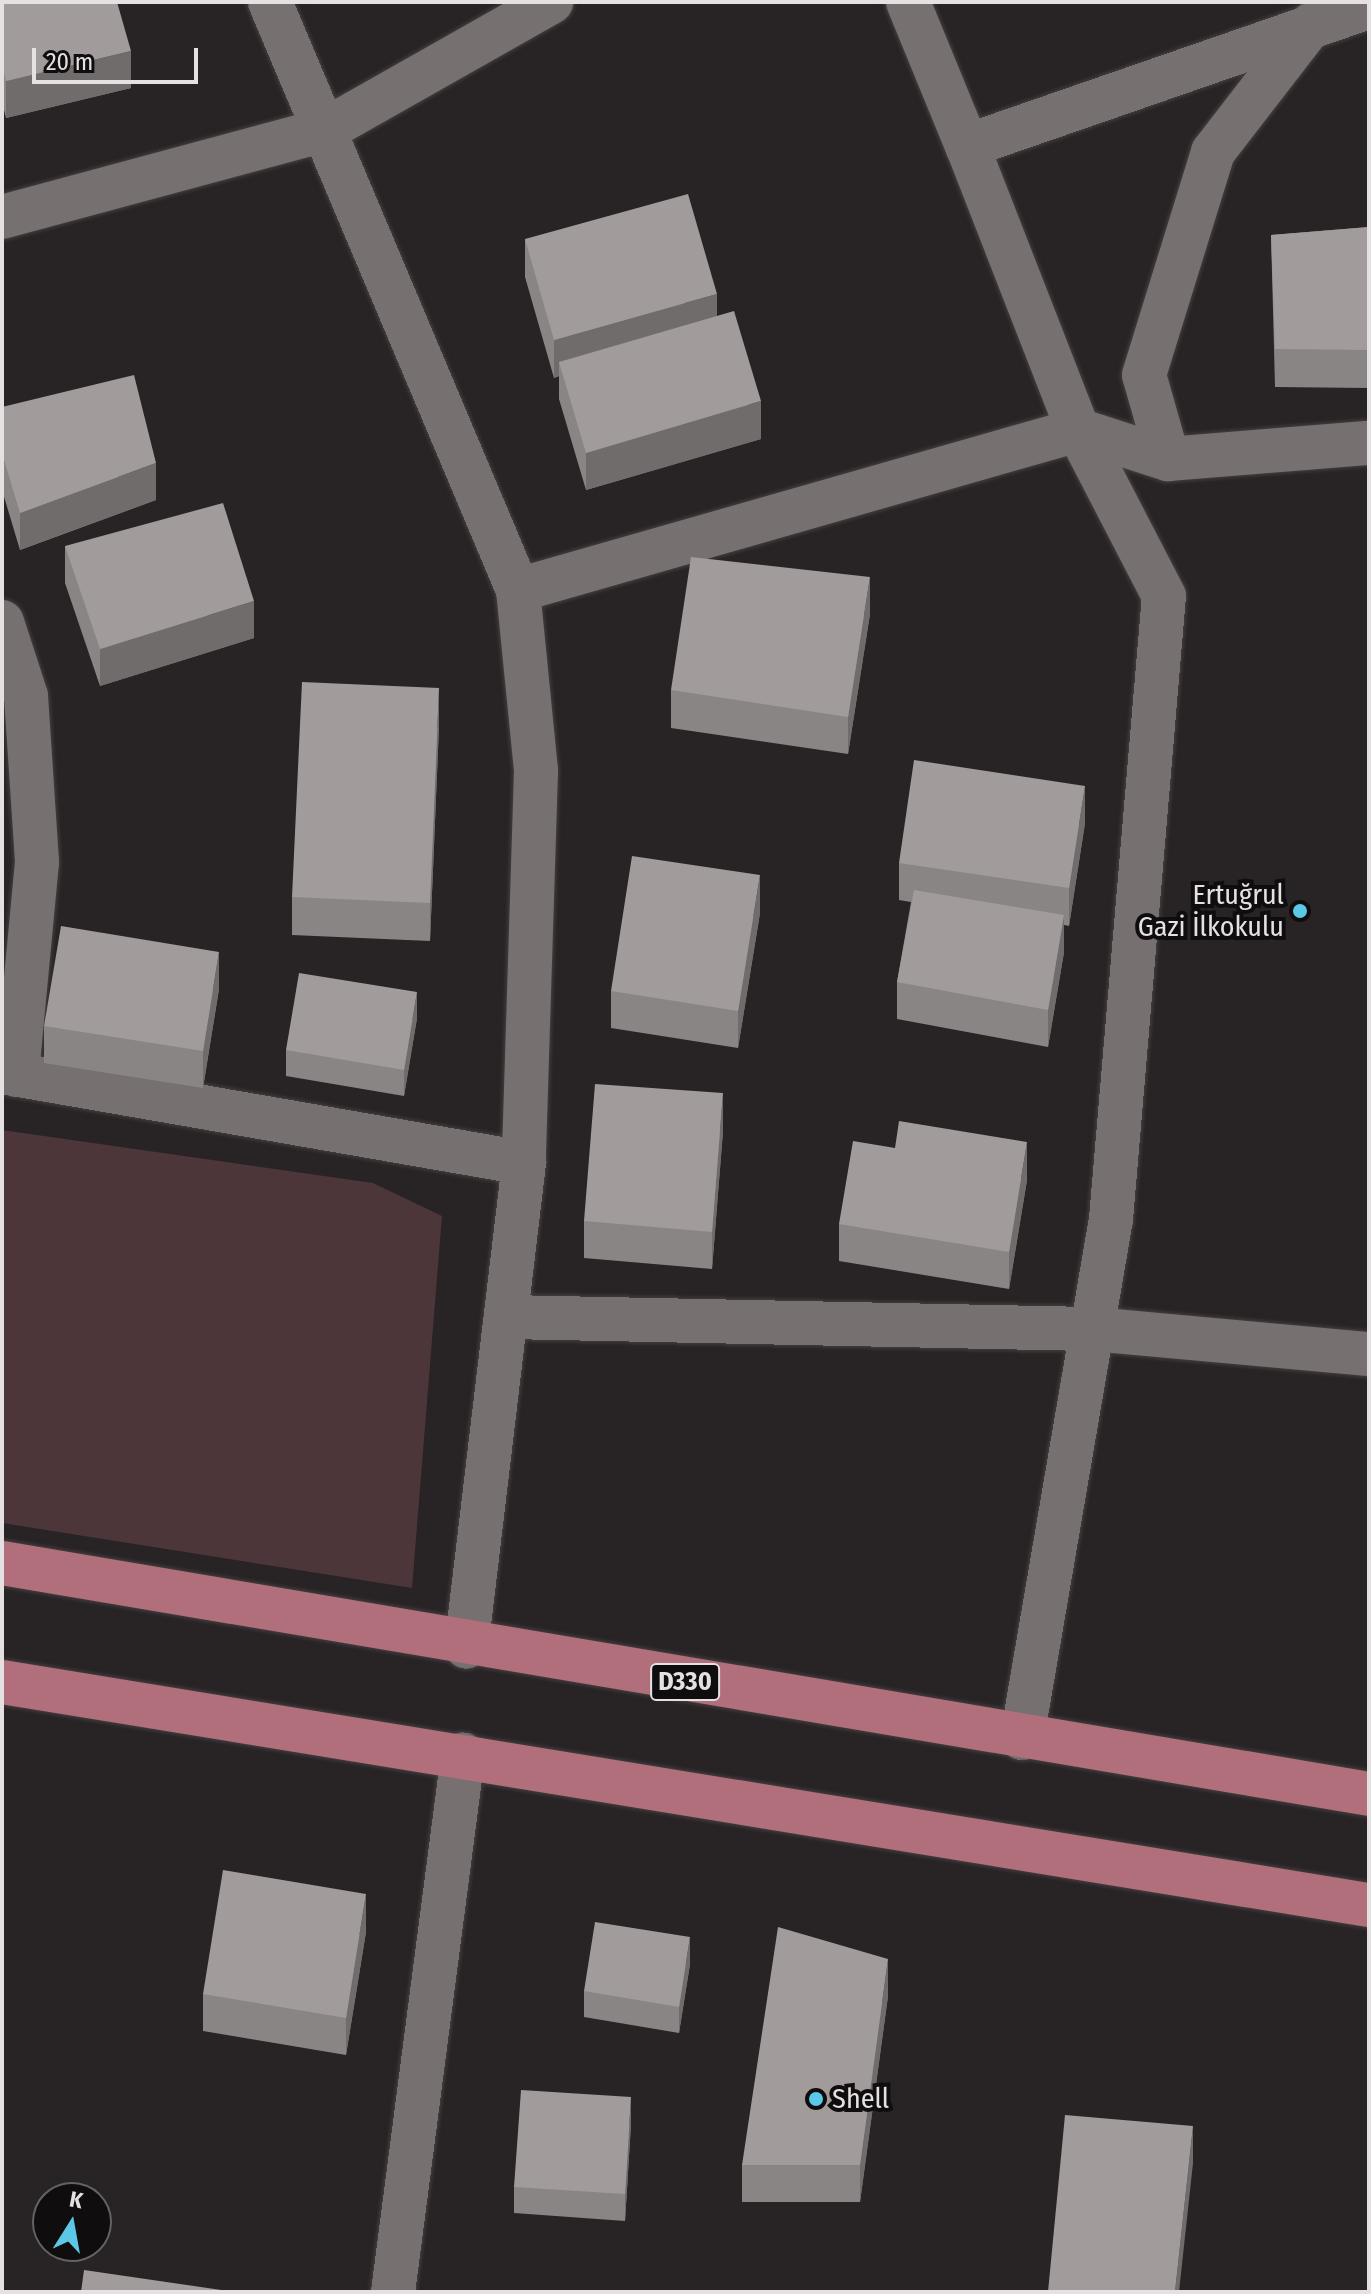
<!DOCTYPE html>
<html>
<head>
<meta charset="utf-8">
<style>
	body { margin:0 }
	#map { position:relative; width:1371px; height:2294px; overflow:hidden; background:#282324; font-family:"Fira Sans Condensed",sans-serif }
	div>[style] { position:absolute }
	.green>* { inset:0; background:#4c3639 }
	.roads { filter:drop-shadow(0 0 2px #443f40) drop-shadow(0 0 2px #443f40) }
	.minor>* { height:44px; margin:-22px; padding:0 22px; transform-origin:22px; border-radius:22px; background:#767071 }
	.tertiary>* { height:44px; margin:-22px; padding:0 22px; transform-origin:22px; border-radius:22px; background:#767071 }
	.primary>* { height:44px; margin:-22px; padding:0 22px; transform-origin:22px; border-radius:22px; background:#b16e7b }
	.wall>* { inset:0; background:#8a8585 }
	.shaded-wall>* { inset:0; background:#716c6c }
	.building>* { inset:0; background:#a19b9b }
	.dots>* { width:22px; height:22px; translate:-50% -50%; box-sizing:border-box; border:4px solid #0f0d0d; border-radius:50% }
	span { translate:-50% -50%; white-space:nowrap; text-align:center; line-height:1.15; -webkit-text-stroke:8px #0f0d0d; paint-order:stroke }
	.shield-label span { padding:2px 6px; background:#0f0d0d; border:2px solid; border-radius:6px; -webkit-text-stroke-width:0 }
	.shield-label { font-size:26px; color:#e5e1e2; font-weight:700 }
	.poi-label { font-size:28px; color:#e5e1e2 }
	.right { translate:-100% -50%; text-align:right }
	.left { translate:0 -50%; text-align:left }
	.frame { position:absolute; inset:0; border:4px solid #e5e1e2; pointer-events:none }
	.north { position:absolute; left:32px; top:2182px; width:80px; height:80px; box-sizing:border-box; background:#0f0d0d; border:2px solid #656262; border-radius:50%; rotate:11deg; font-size:22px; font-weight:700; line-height:32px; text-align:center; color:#e5e1e2 }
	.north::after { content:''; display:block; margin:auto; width:28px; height:36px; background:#5bc8e7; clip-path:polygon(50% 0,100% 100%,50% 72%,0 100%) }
	.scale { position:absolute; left:32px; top:48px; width:166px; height:36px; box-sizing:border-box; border:4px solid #e5e1e2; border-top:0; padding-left:10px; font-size:24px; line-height:28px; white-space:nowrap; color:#e5e1e2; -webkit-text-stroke:6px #0f0d0d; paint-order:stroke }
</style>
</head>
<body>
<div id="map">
	<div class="green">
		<i style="clip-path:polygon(2px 1130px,373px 1183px,442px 1216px,412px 1588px,2px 1523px)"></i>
	</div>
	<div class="roads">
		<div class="minor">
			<i style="left:270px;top:2px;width:638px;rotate:67.13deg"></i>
			<i style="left:518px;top:590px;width:182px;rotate:84.3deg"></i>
			<i style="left:536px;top:771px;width:392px;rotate:91.8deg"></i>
			<i style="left:524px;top:1163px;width:487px;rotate:96.8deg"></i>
			<i style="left:908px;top:2px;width:156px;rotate:67.7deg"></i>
			<i style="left:2px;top:217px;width:335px;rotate:-15.1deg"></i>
			<i style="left:325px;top:130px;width:260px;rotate:-29.5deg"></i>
			<i style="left:1168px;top:459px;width:87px;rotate:-105.9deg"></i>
			<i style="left:1144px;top:375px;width:233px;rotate:-72.8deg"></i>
			<i style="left:1213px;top:152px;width:162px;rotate:-52.3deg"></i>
			<i style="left:518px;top:590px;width:582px;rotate:-15.95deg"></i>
			<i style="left:1078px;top:430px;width:95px;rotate:17.9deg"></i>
			<i style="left:1168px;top:459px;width:202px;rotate:-4.6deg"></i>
			<i style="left:2px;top:622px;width:78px;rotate:72deg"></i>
			<i style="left:26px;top:696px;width:166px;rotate:86.2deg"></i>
			<i style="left:37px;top:862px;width:214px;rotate:95.4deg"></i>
			<i style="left:2px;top:1072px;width:530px;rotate:9.89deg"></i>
			<i style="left:507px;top:1317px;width:585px;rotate:1.18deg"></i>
			<i style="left:1092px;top:1329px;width:278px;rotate:5.2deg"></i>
			<i style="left:1022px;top:1738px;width:527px;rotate:-80.27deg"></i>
			<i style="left:1111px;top:1219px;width:625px;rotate:-85.14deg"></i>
			<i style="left:1164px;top:596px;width:187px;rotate:-117.4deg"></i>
			<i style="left:1078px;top:430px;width:305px;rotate:-111.3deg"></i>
			<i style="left:967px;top:146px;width:425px;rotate:-19.1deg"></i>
		</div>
		<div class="tertiary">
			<i style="left:393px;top:2292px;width:542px;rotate:-82.57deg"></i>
		</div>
		<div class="primary">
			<i style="left:2px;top:1563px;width:1386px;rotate:9.59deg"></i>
			<i style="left:2px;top:1682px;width:1385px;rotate:9.27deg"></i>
		</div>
	</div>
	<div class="wall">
		<i style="clip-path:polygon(2px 2px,131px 88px,6px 118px,2px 102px)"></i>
		<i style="clip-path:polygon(1369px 227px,1369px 388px,1275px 387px,1271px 235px)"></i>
		<i style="clip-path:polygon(525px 239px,717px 316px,761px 439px,586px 490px,559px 399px,559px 376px,554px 378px,525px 277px)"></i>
		<i style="clip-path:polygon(2px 407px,156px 500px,20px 550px,2px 490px)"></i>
		<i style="clip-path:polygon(65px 546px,254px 638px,100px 686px,65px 583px)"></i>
		<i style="clip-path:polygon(870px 614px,848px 754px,671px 728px,671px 690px)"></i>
		<i style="clip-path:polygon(439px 726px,430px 941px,292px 935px,292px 897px)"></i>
		<i style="clip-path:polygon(1085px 823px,1069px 926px,1064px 925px,1064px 952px,1048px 1047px,897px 1019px,897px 982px,911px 902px,899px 900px,899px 863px)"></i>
		<i style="clip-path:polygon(760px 913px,738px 1048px,611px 1028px,611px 991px)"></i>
		<i style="clip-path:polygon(219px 989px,203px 1088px,44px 1063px,44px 1026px)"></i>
		<i style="clip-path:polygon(417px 1018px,404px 1096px,286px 1076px,286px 1050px)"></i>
		<i style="clip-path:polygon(723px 1131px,712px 1269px,584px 1258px,584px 1221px)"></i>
		<i style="clip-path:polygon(895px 1148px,1027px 1180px,1009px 1289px,839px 1261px,839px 1224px)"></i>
		<i style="clip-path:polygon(366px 1932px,346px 2055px,203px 2031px,203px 1994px)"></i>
		<i style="clip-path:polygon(690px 1964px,679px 2033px,584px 2017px,584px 1991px)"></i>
		<i style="clip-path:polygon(888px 1996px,860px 2202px,742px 2202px,742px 2165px)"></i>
		<i style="clip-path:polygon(631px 2124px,625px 2221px,514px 2213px,514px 2187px)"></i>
	</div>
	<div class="shaded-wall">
		<i style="clip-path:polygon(131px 51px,131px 88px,6px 118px,6px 81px)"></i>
		<i style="clip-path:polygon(717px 294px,717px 331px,559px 362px,559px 376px,554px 378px,554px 340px)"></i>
		<i style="clip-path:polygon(761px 401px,761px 439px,586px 490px,586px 453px)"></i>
		<i style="clip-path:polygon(156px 463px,156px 500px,20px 550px,20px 513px)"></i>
		<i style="clip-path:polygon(870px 577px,870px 614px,848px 754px,848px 717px)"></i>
		<i style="clip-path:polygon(254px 601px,254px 638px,100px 686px,100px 649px)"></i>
		<i style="clip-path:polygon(439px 688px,439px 726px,430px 941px,430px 903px)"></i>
		<i style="clip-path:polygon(1085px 786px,1085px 823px,1069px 926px,1069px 888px)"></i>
		<i style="clip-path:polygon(760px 875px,760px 913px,738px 1048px,738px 1011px)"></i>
		<i style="clip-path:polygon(1064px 915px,1064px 952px,1048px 1047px,1048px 1010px)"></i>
		<i style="clip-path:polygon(219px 952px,219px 989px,203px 1088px,203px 1051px)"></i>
		<i style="clip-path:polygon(417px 992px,417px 1018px,404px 1096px,404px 1070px)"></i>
		<i style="clip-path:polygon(723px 1093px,723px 1131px,712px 1269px,712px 1232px)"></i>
		<i style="clip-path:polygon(1027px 1142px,1027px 1180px,1009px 1289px,1009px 1252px)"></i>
		<i style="clip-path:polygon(366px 1894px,366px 1932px,346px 2055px,346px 2018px)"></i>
		<i style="clip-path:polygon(690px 1937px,690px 1964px,679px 2033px,679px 2007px)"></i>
		<i style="clip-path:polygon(888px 1959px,888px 1996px,860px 2202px,860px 2165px)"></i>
		<i style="clip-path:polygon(631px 2097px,631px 2124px,625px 2221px,625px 2194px)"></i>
		<i style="clip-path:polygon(1193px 2126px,1193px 2163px,1179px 2292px,1175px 2292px)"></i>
	</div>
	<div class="building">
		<i style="clip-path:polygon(2px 2px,117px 2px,131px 51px,6px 81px,2px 64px)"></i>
		<i style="clip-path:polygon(688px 194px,717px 294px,554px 340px,525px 239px)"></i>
		<i style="clip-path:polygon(1369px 227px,1369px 350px,1275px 349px,1271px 235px)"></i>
		<i style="clip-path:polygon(734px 311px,761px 401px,586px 453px,559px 362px)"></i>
		<i style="clip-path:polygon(134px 375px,156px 463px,20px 513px,2px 453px,2px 407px)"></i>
		<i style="clip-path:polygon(223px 503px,254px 601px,100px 649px,65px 546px)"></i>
		<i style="clip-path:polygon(691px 557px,870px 577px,848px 717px,671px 690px)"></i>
		<i style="clip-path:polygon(302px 682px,439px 688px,430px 903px,292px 897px)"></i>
		<i style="clip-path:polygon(914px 760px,1085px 786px,1069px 888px,899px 863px)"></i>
		<i style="clip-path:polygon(632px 856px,760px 875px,738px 1011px,611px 991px)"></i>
		<i style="clip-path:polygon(914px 890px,1064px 915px,1048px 1010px,897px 982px)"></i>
		<i style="clip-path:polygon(61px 926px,219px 952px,203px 1051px,44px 1026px)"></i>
		<i style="clip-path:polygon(299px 973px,417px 992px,404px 1070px,286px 1050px)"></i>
		<i style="clip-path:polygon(595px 1084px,723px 1093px,712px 1232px,584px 1221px)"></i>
		<i style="clip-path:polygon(899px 1121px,1027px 1142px,1009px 1252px,839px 1224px,853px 1141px,895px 1148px)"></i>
		<i style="clip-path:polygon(223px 1870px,366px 1894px,346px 2018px,203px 1994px)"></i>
		<i style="clip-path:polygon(595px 1922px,690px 1937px,679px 2007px,584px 1991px)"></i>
		<i style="clip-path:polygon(778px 1927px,888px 1959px,860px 2165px,742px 2165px)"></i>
		<i style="clip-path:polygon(521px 2090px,631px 2097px,625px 2194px,514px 2187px)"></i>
		<i style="clip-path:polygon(1065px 2115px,1193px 2126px,1175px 2292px,1048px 2292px)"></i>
		<i style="clip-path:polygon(84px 2270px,235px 2292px,81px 2292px)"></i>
	</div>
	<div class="dots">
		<i style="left:1300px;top:911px;background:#5bc8e7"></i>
		<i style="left:816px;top:2099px;background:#5bc8e7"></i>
	</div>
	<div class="shield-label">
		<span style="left:685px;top:1682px">D330</span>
	</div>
	<div class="poi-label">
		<span class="right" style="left:1284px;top:911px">Ertuğrul<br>Gazi İlkokulu</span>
		<span class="left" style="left:832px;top:2099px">Shell</span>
	</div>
	<div class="frame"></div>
	<div class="north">K</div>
	<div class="scale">20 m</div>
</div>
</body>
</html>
